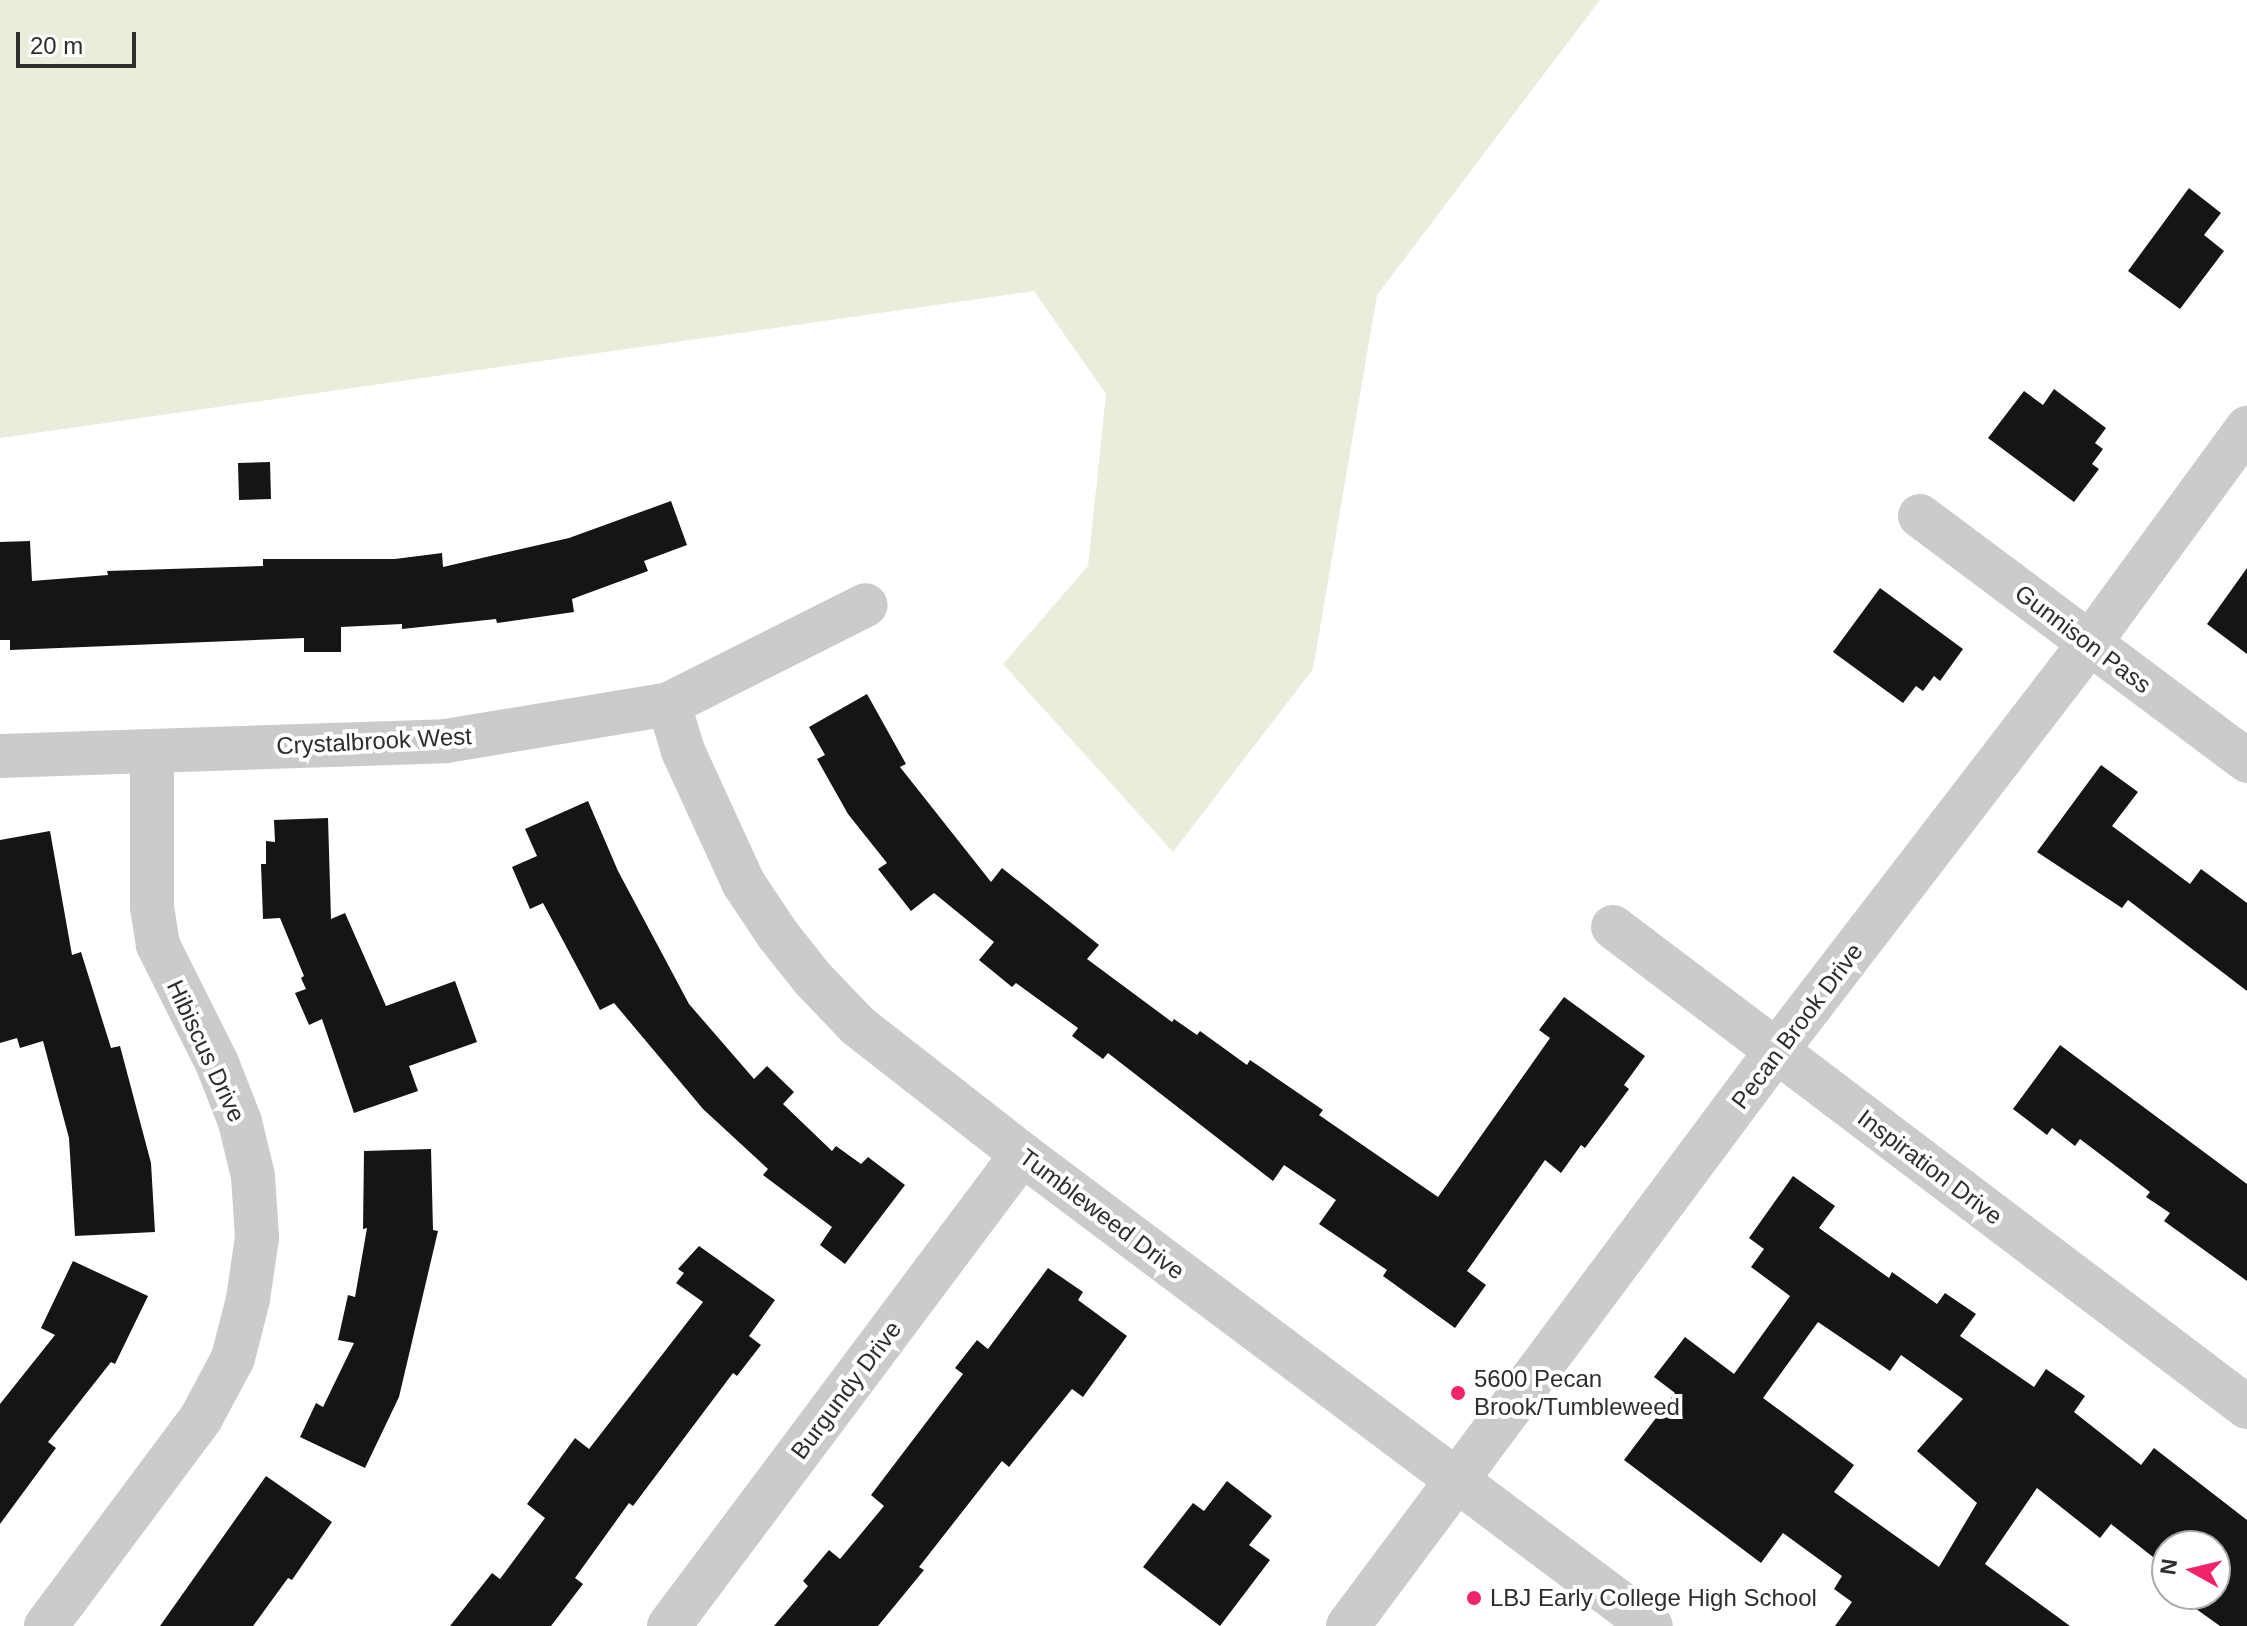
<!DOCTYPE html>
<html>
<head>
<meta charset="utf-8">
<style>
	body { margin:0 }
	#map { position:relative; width:2247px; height:1626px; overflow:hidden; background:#fff; font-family:Arial,sans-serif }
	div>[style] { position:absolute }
	.green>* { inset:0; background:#e9eddb }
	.building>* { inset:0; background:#151515 }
	.minor>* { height:44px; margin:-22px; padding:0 22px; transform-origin:22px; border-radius:22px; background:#cbcbcb }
	.dots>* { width:22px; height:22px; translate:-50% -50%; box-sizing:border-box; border:4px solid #fff; border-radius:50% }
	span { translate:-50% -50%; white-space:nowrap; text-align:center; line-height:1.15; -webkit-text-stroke:8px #fff; paint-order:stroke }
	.street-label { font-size:24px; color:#2e2e2e }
	.poi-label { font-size:24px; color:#2e2e2e }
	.left { translate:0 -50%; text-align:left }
	.north { position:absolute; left:2151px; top:1530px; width:80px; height:80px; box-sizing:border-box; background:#fff; border:2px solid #ababab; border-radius:50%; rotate:278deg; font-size:22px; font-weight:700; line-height:32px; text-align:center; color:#2e2e2e }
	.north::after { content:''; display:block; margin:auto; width:28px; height:36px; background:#f12468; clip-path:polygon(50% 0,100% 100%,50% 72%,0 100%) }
	.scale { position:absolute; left:16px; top:32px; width:120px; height:36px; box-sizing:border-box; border:4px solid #2e2e2e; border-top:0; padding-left:10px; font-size:24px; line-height:28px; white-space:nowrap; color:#2e2e2e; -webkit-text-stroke:6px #fff; paint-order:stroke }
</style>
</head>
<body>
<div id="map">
	<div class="green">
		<i style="clip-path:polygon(0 0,1600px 0,1377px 295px,1313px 669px,1173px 852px,1003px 664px,1088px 566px,1106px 394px,1034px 291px,0 438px)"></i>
	</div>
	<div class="building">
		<i style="clip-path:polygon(2189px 188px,2221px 213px,2204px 235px,2224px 251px,2180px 309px,2128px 271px)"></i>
		<i style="clip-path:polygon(2054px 389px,2106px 428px,2095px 443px,2103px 449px,2092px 464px,2099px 469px,2074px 502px,1988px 438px,2024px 391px,2043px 405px)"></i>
		<i style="clip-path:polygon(270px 462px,271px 499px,239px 500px,238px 463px)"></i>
		<i style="clip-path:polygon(671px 501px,687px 545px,644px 561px,648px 571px,572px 599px,574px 612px,497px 623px,496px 619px,402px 629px,402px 624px,341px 627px,341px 652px,304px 652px,304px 638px,10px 650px,10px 640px,0 640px,0 542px,30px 541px,32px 581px,108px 575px,107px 571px,263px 566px,263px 559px,395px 559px,442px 553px,443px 567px,569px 538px)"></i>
		<i style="clip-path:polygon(2247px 568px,2247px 654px,2207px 624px)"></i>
		<i style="clip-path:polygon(1880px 588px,1963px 649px,1940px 681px,1934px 676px,1923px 691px,1916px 686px,1903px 703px,1833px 652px)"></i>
		<i style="clip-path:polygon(867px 694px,906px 764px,900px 767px,991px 882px,1002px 868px,1099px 945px,1087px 959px,1172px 1022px,1174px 1019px,1197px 1035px,1200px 1031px,1247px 1065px,1250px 1060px,1323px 1110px,1319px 1115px,1438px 1197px,1550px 1038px,1539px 1030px,1564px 997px,1645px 1056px,1624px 1085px,1629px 1089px,1585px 1148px,1581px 1145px,1561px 1173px,1545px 1160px,1467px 1271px,1486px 1285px,1455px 1328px,1383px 1276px,1387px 1270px,1319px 1224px,1336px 1200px,1284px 1165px,1273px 1181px,1108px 1053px,1103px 1059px,1072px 1036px,1078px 1028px,1016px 983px,1012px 987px,979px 960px,994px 942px,934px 893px,911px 911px,878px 869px,887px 863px,848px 814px,817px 759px,825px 755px,809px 727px)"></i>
		<i style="clip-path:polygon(2101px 765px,2138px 792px,2112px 826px,2190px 884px,2201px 869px,2247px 903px,2247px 991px,2128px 900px,2122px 908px,2037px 852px)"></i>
		<i style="clip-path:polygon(588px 801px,618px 871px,689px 1004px,754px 1079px,767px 1066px,794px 1092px,783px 1104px,832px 1151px,836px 1146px,861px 1164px,868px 1157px,905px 1185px,845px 1264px,820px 1245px,832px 1227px,763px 1175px,768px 1169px,703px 1109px,614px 1003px,600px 1010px,543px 903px,530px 909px,512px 867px,537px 856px,525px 829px)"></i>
		<i style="clip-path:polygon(328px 818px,331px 919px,345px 913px,386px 1006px,455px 981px,477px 1042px,409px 1066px,418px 1091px,354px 1113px,322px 1019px,309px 1025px,295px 993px,306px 989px,301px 978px,304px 976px,280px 918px,263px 919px,261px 864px,266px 864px,266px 841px,275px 842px,274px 820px)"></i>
		<i style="clip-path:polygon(50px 831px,72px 955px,81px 952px,111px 1048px,120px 1046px,151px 1163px,155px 1232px,75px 1236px,69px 1138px,43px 1041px,20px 1048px,17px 1038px,0 1043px,0 840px)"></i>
		<i style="clip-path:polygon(2060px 1045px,2247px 1184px,2247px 1281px,2164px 1221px,2170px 1213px,2146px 1197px,2150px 1192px,2080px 1139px,2075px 1146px,2052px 1128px,2047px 1135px,2013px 1109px)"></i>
		<i style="clip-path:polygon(431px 1149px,433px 1230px,438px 1231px,399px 1397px,365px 1468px,300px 1437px,316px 1403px,323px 1407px,354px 1343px,338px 1340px,348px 1295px,355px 1297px,367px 1228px,363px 1229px,364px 1151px)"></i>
		<i style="clip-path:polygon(evenodd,1793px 1176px,1835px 1206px,1819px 1228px,1889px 1278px,1892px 1272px,1937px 1304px,1945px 1293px,1976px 1314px,1960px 1336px,2034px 1387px,2046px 1369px,2085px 1396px,2074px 1412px,2141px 1465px,2154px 1448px,2247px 1520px,2247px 1626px,2220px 1626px,2178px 1596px,2215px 1594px,2215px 1546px,2167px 1546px,2167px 1568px,2111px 1524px,2100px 1538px,2037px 1488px,1985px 1564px,2070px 1626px,1835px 1626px,1852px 1602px,1834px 1589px,1842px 1576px,1783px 1533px,1761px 1563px,1624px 1460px,1675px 1393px,1654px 1377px,1685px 1337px,1734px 1374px,1790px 1296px,1751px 1267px,1764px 1249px,1749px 1238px,1793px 1176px,1818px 1322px,1890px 1371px,1901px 1355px,1963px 1399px,1917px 1451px,1977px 1503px,1939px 1567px,1834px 1492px,1854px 1465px,1763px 1398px,1818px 1322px)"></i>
		<i style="clip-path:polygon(699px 1246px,775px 1300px,749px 1336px,761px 1345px,737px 1376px,733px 1373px,633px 1506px,629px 1503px,575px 1578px,583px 1584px,551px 1626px,450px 1626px,492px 1573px,500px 1579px,545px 1518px,527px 1504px,575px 1438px,589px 1449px,703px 1302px,676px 1283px,684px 1273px,678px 1269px)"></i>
		<i style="clip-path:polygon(73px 1261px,148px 1296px,115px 1364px,111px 1362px,48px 1442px,56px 1448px,0 1524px,0 1404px,55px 1335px,41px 1328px)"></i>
		<i style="clip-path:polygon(1048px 1268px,1083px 1292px,1078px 1300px,1127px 1336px,1083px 1397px,1072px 1389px,1009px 1467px,1002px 1461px,919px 1567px,924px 1570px,878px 1626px,774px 1626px,808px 1586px,803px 1581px,829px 1550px,840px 1559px,884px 1506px,871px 1495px,963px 1374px,955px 1368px,977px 1340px,988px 1349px)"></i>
		<i style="clip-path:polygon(266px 1476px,332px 1522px,292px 1580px,288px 1578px,253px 1626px,160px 1626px)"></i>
		<i style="clip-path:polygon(1227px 1481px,1272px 1516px,1249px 1545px,1270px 1560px,1220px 1626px,1143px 1567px,1193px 1503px,1204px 1511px)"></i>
	</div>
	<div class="minor">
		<i style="left:1920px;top:516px;width:409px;rotate:36.8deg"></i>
		<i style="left:669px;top:704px;width:49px;rotate:73.4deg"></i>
		<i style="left:683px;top:751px;width:146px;rotate:65.4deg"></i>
		<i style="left:744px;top:884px;width:61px;rotate:56.3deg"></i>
		<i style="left:778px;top:935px;width:56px;rotate:51.5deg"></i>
		<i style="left:813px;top:979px;width:65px;rotate:46.2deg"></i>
		<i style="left:858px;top:1026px;width:208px;rotate:38deg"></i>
		<i style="left:1022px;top:1154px;width:786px;rotate:36.88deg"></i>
		<i style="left:0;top:756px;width:446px;rotate:-1.9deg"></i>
		<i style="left:446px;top:741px;width:226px;rotate:-9.4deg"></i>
		<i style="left:669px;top:704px;width:220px;rotate:-26.7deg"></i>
		<i style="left:1613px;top:927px;width:795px;rotate:37.13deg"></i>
		<i style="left:46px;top:1626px;width:259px;rotate:-53.3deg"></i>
		<i style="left:201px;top:1418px;width:68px;rotate:-61.9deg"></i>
		<i style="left:233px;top:1358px;width:61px;rotate:-75.7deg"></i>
		<i style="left:248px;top:1299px;width:63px;rotate:-81.7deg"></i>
		<i style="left:257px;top:1237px;width:61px;rotate:-93.8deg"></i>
		<i style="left:253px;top:1176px;width:56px;rotate:-103.5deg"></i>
		<i style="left:240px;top:1122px;width:63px;rotate:-111.3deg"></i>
		<i style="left:217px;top:1063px;width:132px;rotate:-116.6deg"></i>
		<i style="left:158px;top:945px;width:37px;rotate:-99deg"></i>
		<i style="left:152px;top:908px;width:156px;rotate:-90deg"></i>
		<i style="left:669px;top:1626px;width:589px;rotate:-53.21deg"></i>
		<i style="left:1348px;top:1626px;width:718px;rotate:-53.32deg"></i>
		<i style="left:1777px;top:1050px;width:512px;rotate:-52.46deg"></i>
		<i style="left:2089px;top:644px;width:268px;rotate:-53.8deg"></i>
	</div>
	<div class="dots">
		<i style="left:1458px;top:1393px;background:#f12468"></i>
		<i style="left:1474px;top:1598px;background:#f12468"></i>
	</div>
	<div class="street-label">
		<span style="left:2083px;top:639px;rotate:37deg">Gunnison Pass</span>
		<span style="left:374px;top:741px;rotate:-3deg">Crystalbrook West</span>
		<span style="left:1797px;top:1026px;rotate:-53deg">Pecan Brook Drive</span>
		<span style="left:206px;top:1051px;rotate:65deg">Hibiscus Drive</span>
		<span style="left:1930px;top:1167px;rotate:37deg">Inspiration Drive</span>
		<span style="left:1102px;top:1214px;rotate:37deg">Tumbleweed Drive</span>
		<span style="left:846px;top:1390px;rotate:-53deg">Burgundy Drive</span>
	</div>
	<div class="poi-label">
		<span class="left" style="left:1474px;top:1393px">5600 Pecan<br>Brook/Tumbleweed</span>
		<span class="left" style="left:1490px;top:1598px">LBJ Early College High School</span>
	</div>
	<div class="north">N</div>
	<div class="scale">20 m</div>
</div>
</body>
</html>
